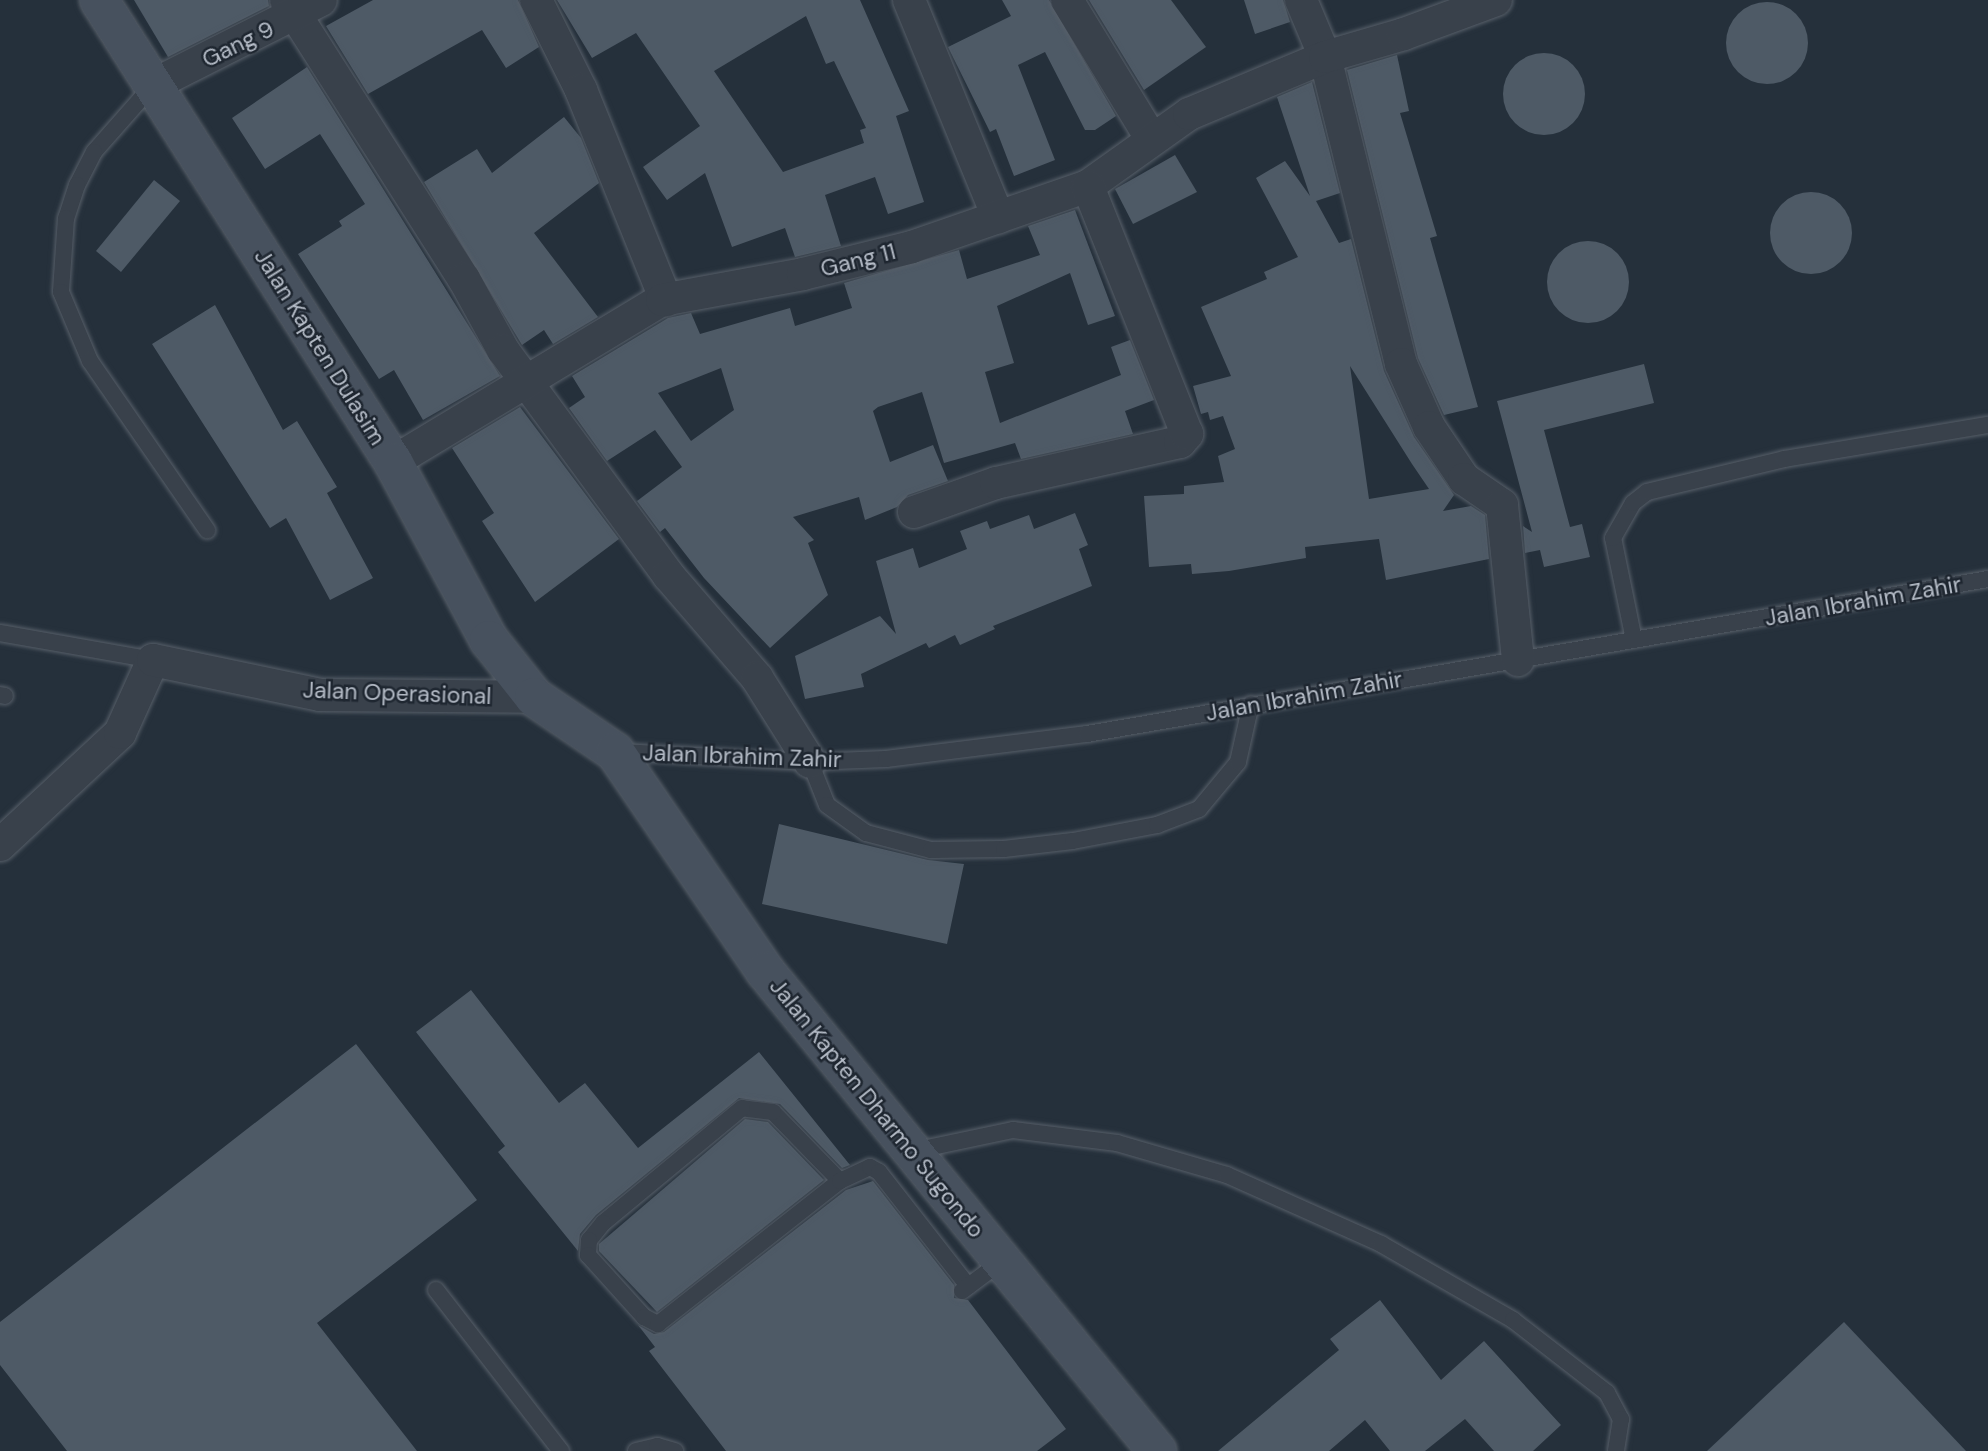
<!DOCTYPE html>
<html>
<head>
<meta charset="utf-8">
<style>
	body { margin:0 }
	#map { position:relative; width:1988px; height:1451px; overflow:hidden; background:#25303b; font-family:"DM Sans",sans-serif }
	div>[style] { position:absolute }
	.building>* { inset:0; background:#4e5a66 }
	.round { border-radius:50% }
	.roads { filter:drop-shadow(0 0 2px #575f69) drop-shadow(0 0 2px #575f69) }
	.lane>* { height:16px; margin:-8px; padding:0 8px; transform-origin:8px; border-radius:8px; background:#39414b }
	.street>* { height:32px; margin:-16px; padding:0 16px; transform-origin:16px; border-radius:16px; background:#39414b }
	.secondary>* { height:38px; margin:-19px; padding:0 19px; transform-origin:19px; border-radius:19px; background:#47515e }
	span { translate:-50% -50%; white-space:nowrap; text-align:center; line-height:1.15; -webkit-text-stroke:5px #1e2630; paint-order:stroke }
	.street-label { font-size:23px; color:#b5bcc7 }
</style>
</head>
<body>
<div id="map">
	<div class="building">
		<i style="clip-path:polygon(134px 0,268px 0,269px 6px,168px 57px)"></i>
		<i style="clip-path:polygon(373px 0,518px 0,539px 47px,506px 68px,482px 30px,368px 94px,326px 26px)"></i>
		<i style="clip-path:polygon(evenodd,557px 0,860px 0,909px 111px,896px 116px,924px 202px,888px 214px,875px 177px,825px 195px,841px 246px,795px 257px,785px 228px,732px 247px,705px 173px,667px 200px,643px 167px,700px 126px,636px 33px,592px 58px,557px 0,806px 16px,826px 64px,834px 61px,866px 128px,860px 130px,864px 143px,783px 172px,714px 71px,806px 16px)"></i>
		<i style="clip-path:polygon(1002px 0,1049px 0,1116px 116px,1095px 130px,1085px 130px,1045px 52px,1018px 65px,1055px 160px,1014px 176px,996px 129px,990px 132px,948px 47px,1011px 16px)"></i>
		<i style="clip-path:polygon(1089px 0,1171px 0,1206px 47px,1144px 90px)"></i>
		<i style="clip-path:polygon(1244px 0,1283px 0,1290px 22px,1255px 34px)"></i>
		<i class="round" style="left:1726px;top:2px;width:82px;height:82px"></i>
		<i class="round" style="left:1503px;top:53px;width:82px;height:82px"></i>
		<i style="clip-path:polygon(1397px 55px,1409px 111px,1400px 113px,1437px 236px,1430px 238px,1478px 407px,1444px 415px,1418px 358px,1347px 70px)"></i>
		<i style="clip-path:polygon(307px 67px,500px 376px,423px 420px,394px 370px,379px 379px,298px 254px,342px 226px,339px 221px,365px 204px,320px 134px,265px 169px,232px 118px)"></i>
		<i style="clip-path:polygon(evenodd,1312px 82px,1340px 193px,1316px 201px,1339px 243px,1351px 239px,1384px 371px,1414px 437px,1454px 495px,1443px 511px,1471px 506px,1485px 515px,1489px 559px,1386px 580px,1379px 539px,1305px 547px,1306px 558px,1229px 571px,1192px 574px,1191px 564px,1149px 567px,1144px 496px,1184px 494px,1184px 486px,1224px 482px,1218px 456px,1235px 449px,1223px 416px,1210px 420px,1208px 412px,1201px 414px,1193px 386px,1231px 376px,1201px 307px,1267px 279px,1264px 272px,1298px 257px,1256px 178px,1285px 161px,1310px 196px,1277px 97px,1312px 82px,1350px 366px,1412px 464px,1429px 489px,1369px 499px,1350px 366px)"></i>
		<i style="clip-path:polygon(564px 117px,581px 138px,599px 183px,534px 233px,598px 317px,553px 344px,544px 330px,522px 345px,424px 182px,477px 149px,492px 173px)"></i>
		<i style="clip-path:polygon(1175px 155px,1197px 192px,1133px 224px,1115px 189px)"></i>
		<i style="clip-path:polygon(154px 180px,180px 201px,121px 272px,96px 251px)"></i>
		<i class="round" style="left:1770px;top:192px;width:82px;height:82px"></i>
		<i style="clip-path:polygon(evenodd,1075px 210px,1115px 316px,1088px 325px,1070px 273px,997px 306px,1014px 363px,985px 372px,1000px 423px,1121px 375px,1111px 347px,1130px 340px,1154px 400px,1125px 411px,1133px 434px,1021px 459px,1015px 443px,944px 463px,922px 392px,878px 407px,873px 411px,890px 462px,933px 445px,948px 481px,908px 495px,897px 507px,865px 520px,859px 497px,793px 517px,814px 540px,808px 543px,828px 595px,770px 648px,704px 578px,665px 528px,660px 532px,637px 501px,682px 467px,655px 430px,607px 461px,569px 408px,585px 397px,572px 376px,668px 318px,691px 313px,700px 334px,790px 308px,795px 326px,852px 308px,844px 283px,959px 250px,967px 279px,1040px 255px,1028px 226px,1075px 210px,721px 368px,734px 410px,691px 441px,658px 393px,721px 368px)"></i>
		<i class="round" style="left:1547px;top:241px;width:82px;height:82px"></i>
		<i style="clip-path:polygon(215px 305px,283px 430px,297px 421px,337px 487px,327px 493px,373px 578px,330px 600px,286px 518px,270px 528px,152px 344px)"></i>
		<i style="clip-path:polygon(1644px 364px,1654px 403px,1544px 430px,1570px 527px,1582px 524px,1590px 557px,1544px 567px,1540px 550px,1525px 553px,1523px 526px,1532px 532px,1497px 401px)"></i>
		<i style="clip-path:polygon(520px 407px,619px 539px,535px 602px,482px 521px,494px 513px,452px 448px)"></i>
		<i style="clip-path:polygon(1075px 513px,1088px 545px,1079px 549px,1092px 586px,993px 626px,995px 629px,960px 645px,955px 635px,929px 648px,926px 643px,861px 674px,864px 687px,805px 699px,795px 656px,880px 616px,896px 634px,876px 561px,913px 548px,919px 568px,967px 549px,960px 531px,987px 521px,990px 529px,1029px 515px,1034px 529px)"></i>
		<i style="clip-path:polygon(779px 824px,928px 860px,964px 864px,947px 944px,762px 904px)"></i>
		<i style="clip-path:polygon(471px 990px,559px 1103px,585px 1083px,638px 1148px,759px 1052px,850px 1165px,842px 1168px,780px 1104px,739px 1098px,596px 1215px,580px 1234px,578px 1251px,498px 1152px,505px 1146px,416px 1032px)"></i>
		<i style="clip-path:polygon(356px 1044px,477px 1200px,317px 1323px,417px 1451px,67px 1451px,0 1365px,0 1322px)"></i>
		<i style="clip-path:polygon(745px 1119px,768px 1122px,824px 1180px,657px 1312px,599px 1251px,599px 1244px)"></i>
		<i style="clip-path:polygon(873px 1181px,954px 1285px,954px 1298px,968px 1300px,1066px 1429px,1037px 1451px,726px 1451px,649px 1351px,655px 1347px,638px 1325px,654px 1334px,664px 1332px,846px 1190px)"></i>
		<i style="clip-path:polygon(1380px 1300px,1441px 1380px,1484px 1341px,1561px 1425px,1533px 1451px,1494px 1451px,1465px 1419px,1425px 1451px,1390px 1451px,1365px 1420px,1329px 1451px,1218px 1451px,1339px 1350px,1330px 1339px)"></i>
		<i style="clip-path:polygon(1844px 1322px,1966px 1451px,1707px 1451px)"></i>
	</div>
	<div class="roads">
		<div class="lane">
			<i style="left:153px;top:85px;width:89px;rotate:131.4deg"></i>
			<i style="left:94px;top:152px;width:37px;rotate:117deg"></i>
			<i style="left:77px;top:185px;width:35px;rotate:108deg"></i>
			<i style="left:66px;top:218px;width:74px;rotate:93.9deg"></i>
			<i style="left:61px;top:292px;width:75px;rotate:67.2deg"></i>
			<i style="left:90px;top:361px;width:206px;rotate:55.3deg"></i>
			<i style="left:0;top:633px;width:155px;rotate:10deg"></i>
			<i style="left:1634px;top:640px;width:104px;rotate:-101.6deg"></i>
			<i style="left:1613px;top:538px;width:40px;rotate:-60.3deg"></i>
			<i style="left:1633px;top:503px;width:18px;rotate:-38deg"></i>
			<i style="left:1647px;top:492px;width:141px;rotate:-13.5deg"></i>
			<i style="left:1784px;top:459px;width:207px;rotate:-9.5deg"></i>
			<i style="left:0;top:695px;width:5px;rotate:11deg"></i>
			<i style="left:620px;top:752px;width:190px;rotate:3deg"></i>
			<i style="left:810px;top:762px;width:76px;rotate:-2.3deg"></i>
			<i style="left:886px;top:759px;width:203px;rotate:-7.1deg"></i>
			<i style="left:1087px;top:734px;width:914px;rotate:-9.76deg"></i>
			<i style="left:810px;top:762px;width:46px;rotate:68.4deg"></i>
			<i style="left:827px;top:805px;width:48px;rotate:35.7deg"></i>
			<i style="left:866px;top:833px;width:67px;rotate:14.7deg"></i>
			<i style="left:931px;top:850px;width:73px;rotate:-0.8deg"></i>
			<i style="left:1004px;top:849px;width:69px;rotate:-6.6deg"></i>
			<i style="left:1073px;top:841px;width:86px;rotate:-10.8deg"></i>
			<i style="left:1157px;top:825px;width:45px;rotate:-20.9deg"></i>
			<i style="left:1199px;top:809px;width:61px;rotate:-50.3deg"></i>
			<i style="left:1238px;top:762px;width:59px;rotate:-77.4deg"></i>
			<i style="left:913px;top:1151px;width:102px;rotate:-11.9deg"></i>
			<i style="left:1013px;top:1130px;width:105px;rotate:7.1deg"></i>
			<i style="left:1117px;top:1143px;width:115px;rotate:16.2deg"></i>
			<i style="left:1227px;top:1175px;width:169px;rotate:24.1deg"></i>
			<i style="left:1381px;top:1244px;width:152px;rotate:29.9deg"></i>
			<i style="left:1513px;top:1320px;width:119px;rotate:37.8deg"></i>
			<i style="left:1607px;top:1393px;width:30px;rotate:62deg"></i>
			<i style="left:1621px;top:1419px;width:32px;rotate:99deg"></i>
			<i style="left:840px;top:1181px;width:96px;rotate:-134.2deg"></i>
			<i style="left:773px;top:1112px;width:31px;rotate:-173deg"></i>
			<i style="left:742px;top:1108px;width:180px;rotate:140.4deg"></i>
			<i style="left:603px;top:1223px;width:22px;rotate:129deg"></i>
			<i style="left:589px;top:1240px;width:15px;rotate:94deg"></i>
			<i style="left:588px;top:1255px;width:84px;rotate:47.9deg"></i>
			<i style="left:644px;top:1317px;width:16px;rotate:27deg"></i>
			<i style="left:658px;top:1324px;width:231px;rotate:-38.2deg"></i>
			<i style="left:840px;top:1181px;width:33px;rotate:-25deg"></i>
			<i style="left:870px;top:1167px;width:10px;rotate:29deg"></i>
			<i style="left:879px;top:1172px;width:145px;rotate:52deg"></i>
			<i style="left:436px;top:1290px;width:204px;rotate:52.2deg"></i>
			<i style="left:962px;top:1291px;width:50px;rotate:-36.9deg"></i>
			<i style="left:636px;top:1451px;width:22px;rotate:-13deg"></i>
			<i style="left:657px;top:1446px;width:19px;rotate:16deg"></i>
		</div>
		<div class="street">
			<i style="left:286px;top:0;width:331px;rotate:57.5deg"></i>
			<i style="left:464px;top:279px;width:81px;rotate:61.2deg"></i>
			<i style="left:503px;top:350px;width:280px;rotate:53.7deg"></i>
			<i style="left:669px;top:576px;width:135px;rotate:49.2deg"></i>
			<i style="left:757px;top:678px;width:99px;rotate:57.8deg"></i>
			<i style="left:536px;top:0;width:101px;rotate:63.4deg"></i>
			<i style="left:581px;top:90px;width:227px;rotate:68deg"></i>
			<i style="left:909px;top:0;width:235px;rotate:67.7deg"></i>
			<i style="left:1067px;top:0;width:162px;rotate:58.7deg"></i>
			<i style="left:1301px;top:0;width:62px;rotate:67.2deg"></i>
			<i style="left:1325px;top:57px;width:316px;rotate:76.1deg"></i>
			<i style="left:1401px;top:364px;width:69px;rotate:66deg"></i>
			<i style="left:1429px;top:427px;width:63px;rotate:56.1deg"></i>
			<i style="left:1464px;top:479px;width:46px;rotate:34.4deg"></i>
			<i style="left:1502px;top:505px;width:156px;rotate:84.1deg"></i>
			<i style="left:153px;top:85px;width:188px;rotate:-26.8deg"></i>
			<i style="left:393px;top:462px;width:314px;rotate:-31.1deg"></i>
			<i style="left:662px;top:300px;width:143px;rotate:-10.4deg"></i>
			<i style="left:803px;top:274px;width:112px;rotate:-13.9deg"></i>
			<i style="left:912px;top:247px;width:186px;rotate:-19.1deg"></i>
			<i style="left:1088px;top:186px;width:124px;rotate:-35.5deg"></i>
			<i style="left:1189px;top:114px;width:147px;rotate:-22.7deg"></i>
			<i style="left:1325px;top:57px;width:82px;rotate:-16.2deg"></i>
			<i style="left:1404px;top:34px;width:98px;rotate:-20.3deg"></i>
			<i style="left:914px;top:512px;width:87px;rotate:-19.5deg"></i>
			<i style="left:996px;top:483px;width:189px;rotate:-12.6deg"></i>
			<i style="left:1180px;top:442px;width:11px;rotate:-49deg"></i>
			<i style="left:1187px;top:434px;width:267px;rotate:-111.8deg"></i>
			<i style="left:0;top:845px;width:164px;rotate:-43deg"></i>
			<i style="left:120px;top:733px;width:80px;rotate:-65.7deg"></i>
			<i style="left:153px;top:660px;width:171px;rotate:11.8deg"></i>
			<i style="left:320px;top:695px;width:214px;rotate:0.5deg"></i>
		</div>
		<div class="secondary">
			<i style="left:99px;top:0;width:548px;rotate:57.53deg"></i>
			<i style="left:393px;top:462px;width:202px;rotate:61.7deg"></i>
			<i style="left:489px;top:640px;width:73px;rotate:51.7deg"></i>
			<i style="left:534px;top:697px;width:98px;rotate:34.2deg"></i>
			<i style="left:615px;top:752px;width:265px;rotate:55.6deg"></i>
			<i style="left:765px;top:971px;width:620px;rotate:50.76deg"></i>
		</div>
	</div>
	<div class="street-label">
		<span style="left:238px;top:44px;rotate:-26deg">Gang 9</span>
		<span style="left:858px;top:260px;rotate:-14deg">Gang 11</span>
		<span style="left:320px;top:347px;rotate:58deg">Jalan Kapten Dulasim</span>
		<span style="left:1863px;top:601px;rotate:-10deg">Jalan Ibrahim Zahir</span>
		<span style="left:397px;top:693px;rotate:2deg">Jalan Operasional</span>
		<span style="left:1304px;top:696px;rotate:-10deg">Jalan Ibrahim Zahir</span>
		<span style="left:742px;top:756px;rotate:2deg">Jalan Ibrahim Zahir</span>
		<span style="left:877px;top:1108px;rotate:51deg">Jalan Kapten Dharmo Sugondo</span>
	</div>
</div>
</body>
</html>
